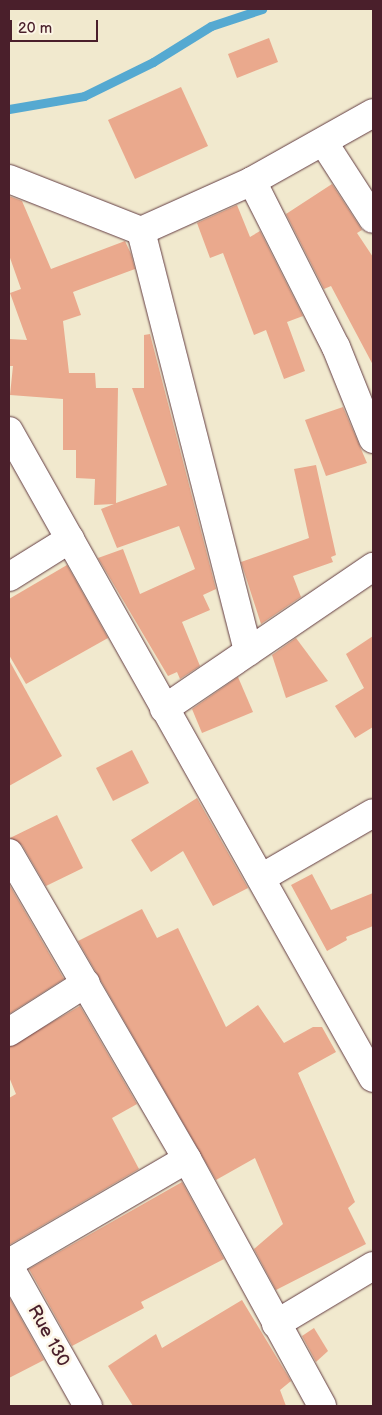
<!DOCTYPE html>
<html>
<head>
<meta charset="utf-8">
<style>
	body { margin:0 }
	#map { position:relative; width:382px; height:1415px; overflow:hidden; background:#f1e9ce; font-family:"Balsamiq Sans",sans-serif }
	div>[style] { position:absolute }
	.stream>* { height:9px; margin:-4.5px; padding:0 4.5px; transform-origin:4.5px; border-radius:4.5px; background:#55a9d1 }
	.building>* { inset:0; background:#eaa98d }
	.roads { filter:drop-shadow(0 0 1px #633d43) drop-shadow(0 0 1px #633d43) }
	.minor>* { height:28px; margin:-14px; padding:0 14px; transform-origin:14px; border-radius:14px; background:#fff }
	span { translate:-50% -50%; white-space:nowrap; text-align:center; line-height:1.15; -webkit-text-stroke:5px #fcf5e5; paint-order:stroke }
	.street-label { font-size:18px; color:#4a1f2b }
	.frame { position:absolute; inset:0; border:10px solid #4a1f2b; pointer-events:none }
	.scale { position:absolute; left:10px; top:20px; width:88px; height:22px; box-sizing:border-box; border:2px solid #4a1f2b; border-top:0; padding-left:6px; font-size:15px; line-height:18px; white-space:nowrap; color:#4a1f2b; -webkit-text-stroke:4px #fcf5e5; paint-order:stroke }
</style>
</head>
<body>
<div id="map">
	<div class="stream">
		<i style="left:9px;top:109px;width:76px;rotate:-9.8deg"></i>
		<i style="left:84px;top:96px;width:77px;rotate:-26.2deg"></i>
		<i style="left:153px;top:62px;width:68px;rotate:-31.8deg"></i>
		<i style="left:211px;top:26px;width:54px;rotate:-18.4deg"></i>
	</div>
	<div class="building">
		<i style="clip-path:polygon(269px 38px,278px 62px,237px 78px,228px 54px)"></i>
		<i style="clip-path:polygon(181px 87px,208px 146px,135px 179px,108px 120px)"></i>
		<i style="clip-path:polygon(332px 184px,362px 230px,357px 233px,373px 257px,373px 365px,331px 286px,324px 289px,286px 214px)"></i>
		<i style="clip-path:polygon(9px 196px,22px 201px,51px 269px,125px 241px,131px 254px,135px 269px,73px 292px,81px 315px,63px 321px,69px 373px,95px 373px,96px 388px,118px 388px,116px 503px,167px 485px,132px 388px,144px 388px,144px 335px,150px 334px,216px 589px,203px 595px,210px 610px,182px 622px,200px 666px,180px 679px,177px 672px,168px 676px,98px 558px,123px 549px,140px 594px,195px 569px,179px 526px,117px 548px,101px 509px,114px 504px,94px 505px,95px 479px,76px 478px,76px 450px,63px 450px,63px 399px,10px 395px,13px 366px,9px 366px,9px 339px,27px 340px,10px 293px,21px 289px,9px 255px)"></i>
		<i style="clip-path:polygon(237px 205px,250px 237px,260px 231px,303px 316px,287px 322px,305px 371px,284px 379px,266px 330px,254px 335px,223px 253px,210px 258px,197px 223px)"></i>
		<i style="clip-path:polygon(343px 407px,367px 463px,326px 476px,305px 420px)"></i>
		<i style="clip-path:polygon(316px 465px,336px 555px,331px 557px,333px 562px,293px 576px,301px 597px,261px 624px,241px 562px,309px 538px,294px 469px)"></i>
		<i style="clip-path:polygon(67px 565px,108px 638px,26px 684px,9px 655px,9px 599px)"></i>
		<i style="clip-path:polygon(373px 636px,373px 727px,355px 738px,335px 706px,364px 688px,346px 654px)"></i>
		<i style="clip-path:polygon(296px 638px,328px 681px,286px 698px,272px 655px)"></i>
		<i style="clip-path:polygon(9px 660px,62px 756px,9px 786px)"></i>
		<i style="clip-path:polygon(238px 677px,253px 712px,202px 733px,192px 709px)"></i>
		<i style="clip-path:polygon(132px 750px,149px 783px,113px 801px,96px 768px)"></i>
		<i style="clip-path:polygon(197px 798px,248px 888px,213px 906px,183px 851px,151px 872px,131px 840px)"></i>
		<i style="clip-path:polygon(57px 815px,83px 868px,46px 886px,22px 845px,10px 838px)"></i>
		<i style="clip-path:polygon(312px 874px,331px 910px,373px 893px,373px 926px,346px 937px,347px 940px,327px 951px,291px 885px)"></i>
		<i style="clip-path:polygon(9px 884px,64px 979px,9px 1014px)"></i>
		<i style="clip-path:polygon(142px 909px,157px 938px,178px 928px,226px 1027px,258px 1005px,284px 1043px,313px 1027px,322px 1027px,336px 1052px,298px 1073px,355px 1202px,348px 1208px,366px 1244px,276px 1290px,254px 1249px,283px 1224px,255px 1158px,216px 1180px,78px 941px)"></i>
		<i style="clip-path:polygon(80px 1006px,137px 1104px,112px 1118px,139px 1169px,9px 1245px,9px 1098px,16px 1094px,9px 1077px,9px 1047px)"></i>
		<i style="clip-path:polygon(182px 1182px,224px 1259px,141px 1302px,144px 1308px,72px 1346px,29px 1269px)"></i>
		<i style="clip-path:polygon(9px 1297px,44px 1360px,9px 1378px)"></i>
		<i style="clip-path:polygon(242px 1300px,291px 1381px,280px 1390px,286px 1406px,133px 1406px,108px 1366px,156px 1334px,162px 1348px)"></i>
		<i style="clip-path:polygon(314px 1328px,328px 1351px,316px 1362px,302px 1336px)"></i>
	</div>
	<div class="roads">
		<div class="minor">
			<i style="left:324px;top:143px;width:90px;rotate:57.2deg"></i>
			<i style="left:9px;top:179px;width:142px;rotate:21.5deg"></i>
			<i style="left:141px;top:231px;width:122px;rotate:-24.2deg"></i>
			<i style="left:252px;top:181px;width:139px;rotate:-29.3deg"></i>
			<i style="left:252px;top:181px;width:186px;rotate:63.2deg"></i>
			<i style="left:336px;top:347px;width:99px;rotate:68.1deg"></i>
			<i style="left:141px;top:231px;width:434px;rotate:75.7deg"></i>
			<i style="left:9px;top:431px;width:742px;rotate:60.64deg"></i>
			<i style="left:9px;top:577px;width:72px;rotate:-31.9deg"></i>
			<i style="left:164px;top:709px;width:253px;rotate:-34.2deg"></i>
			<i style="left:9px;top:853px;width:354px;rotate:59.8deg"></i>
			<i style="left:187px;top:1159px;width:281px;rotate:61.3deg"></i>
			<i style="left:261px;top:878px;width:129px;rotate:-30.1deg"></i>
			<i style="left:9px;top:1032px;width:91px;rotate:-32.5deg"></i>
			<i style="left:9px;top:1263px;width:206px;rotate:-30.3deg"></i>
			<i style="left:9px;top:1266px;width:161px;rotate:60.6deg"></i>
			<i style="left:276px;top:1324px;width:113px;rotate:-30.9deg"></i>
		</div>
	</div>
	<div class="street-label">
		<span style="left:48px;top:1336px;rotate:61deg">Rue 130</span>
	</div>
	<div class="frame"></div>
	<div class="scale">20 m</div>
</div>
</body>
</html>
